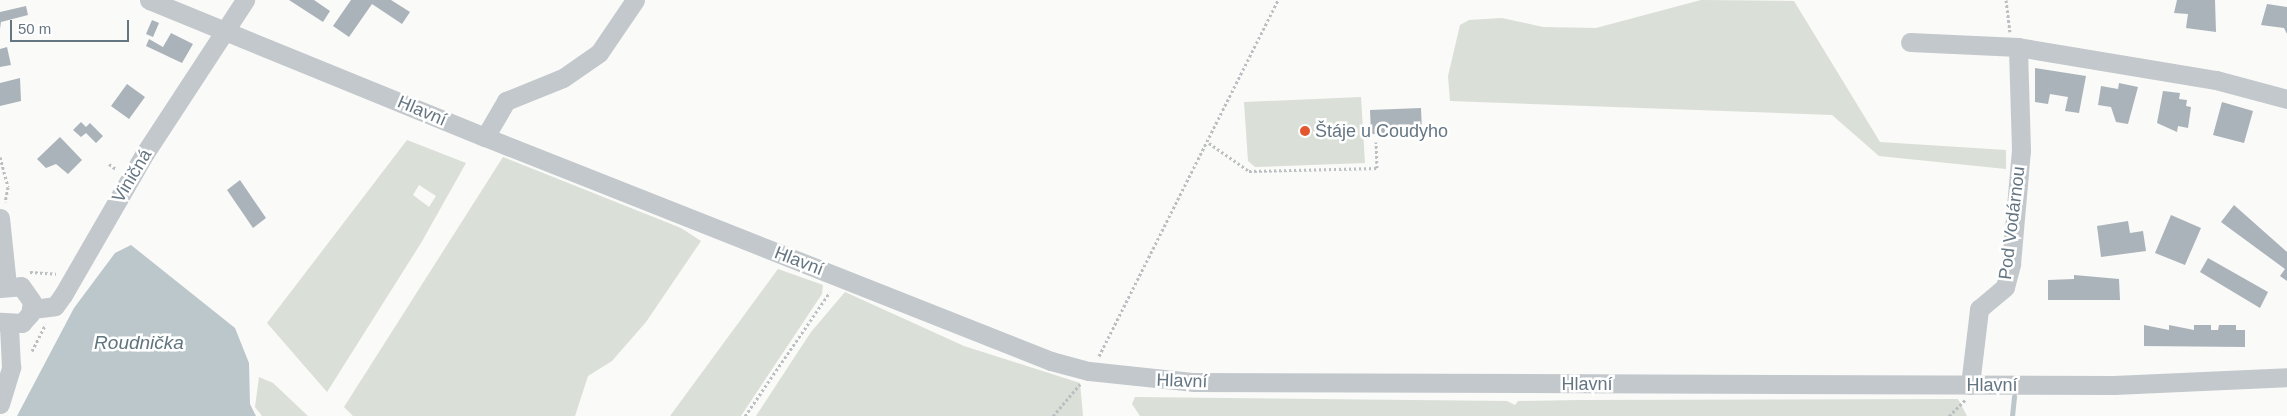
<!DOCTYPE html>
<html>
<head>
<meta charset="utf-8">
<style>
	body { margin:0 }
	#map { position:relative; width:2287px; height:416px; overflow:hidden; background:#fafaf8; font-family:Helvetica,sans-serif }
	div>[style] { position:absolute }
	.green>* { inset:0; background:#dadfd7 }
	.water>* { inset:0; background:#bbc7cb }
	.stream>* { height:5px; margin:-2.5px; padding:0 2.5px; transform-origin:2.5px; border-radius:2.5px; background:#bbc7cb }
	.building>* { inset:0; background:#aab3b9 }
	.path>* { height:3px; margin-top:-1.5px; transform-origin:0; background:repeating-linear-gradient(90deg,#bbbfc2 0 2.5px,transparent 0 5px) }
	.street>* { height:19px; margin:-9.5px; padding:0 9.5px; transform-origin:9.5px; border-radius:9.5px; background:#c3c8cc }
	.dots>* { width:14px; height:14px; translate:-50% -50%; box-sizing:border-box; border:2px solid #fff; border-radius:50% }
	span { translate:-50% -50%; white-space:nowrap; text-align:center; line-height:1.15; -webkit-text-stroke:5px #fff; paint-order:stroke }
	.street-label { font-size:18px; color:#657683 }
	.poi-label { font-size:18px; color:#657683 }
	.left { translate:0 -50%; text-align:left }
	.water-label { font-size:19px; color:#60757c; font-style:italic }
	.scale { position:absolute; left:10px; top:20px; width:119px; height:22px; box-sizing:border-box; border:2px solid #657683; border-top:0; padding-left:6px; font-size:15px; line-height:18px; white-space:nowrap; color:#657683; -webkit-text-stroke:4px #fff; paint-order:stroke }
</style>
</head>
<body>
<div id="map">
	<div class="green">
		<i style="clip-path:polygon(1701px 0,1794px 1px,1880px 142px,2006px 150px,2006px 169px,1879px 156px,1832px 115px,1450px 101px,1448px 76px,1460px 25px,1469px 20px,1502px 18px,1543px 27px,1596px 28px)"></i>
		<i style="clip-path:polygon(1361px 97px,1365px 163px,1255px 167px,1248px 161px,1244px 102px)"></i>
		<i style="clip-path:polygon(evenodd,407px 140px,466px 163px,421px 243px,327px 392px,267px 323px,407px 140px,419px 185px,436px 196px,429px 207px,413px 195px,419px 185px)"></i>
		<i style="clip-path:polygon(503px 157px,681px 228px,701px 241px,646px 322px,612px 361px,588px 376px,575px 416px,353px 416px,344px 407px)"></i>
		<i style="clip-path:polygon(778px 269px,823px 285px,822px 294px,741px 416px,670px 416px)"></i>
		<i style="clip-path:polygon(845px 292px,964px 346px,1080px 383px,1083px 416px,756px 416px,811px 332px)"></i>
		<i style="clip-path:polygon(259px 377px,273px 383px,308px 416px,262px 416px,255px 407px)"></i>
		<i style="clip-path:polygon(1135px 397px,1507px 401px,1515px 405px,1518px 401px,1581px 400px,1958px 399px,1967px 416px,1140px 416px,1132px 404px)"></i>
	</div>
	<div class="water">
		<i style="clip-path:polygon(131px 245px,235px 328px,249px 363px,250px 404px,256px 416px,17px 416px,74px 308px,115px 253px)"></i>
	</div>
	<div class="stream">
		<i style="left:2012px;top:416px;width:20px;rotate:-84deg"></i>
	</div>
	<div class="building">
		<i style="clip-path:polygon(289px 0,314px 0,330px 11px,323px 22px)"></i>
		<i style="clip-path:polygon(351px 0,391px 0,410px 12px,402px 24px,372px 4px,349px 37px,333px 26px)"></i>
		<i style="clip-path:polygon(2177px 0,2215px 0,2216px 32px,2186px 28px,2188px 14px,2174px 13px)"></i>
		<i style="clip-path:polygon(2267px 4px,2287px 7px,2287px 34px,2284px 28px,2261px 25px)"></i>
		<i style="clip-path:polygon(26px 6px,28px 15px,1px 22px,0 29px,0 12px)"></i>
		<i style="clip-path:polygon(152px 20px,159px 23px,153px 37px,146px 34px)"></i>
		<i style="clip-path:polygon(171px 33px,193px 44px,182px 63px,146px 46px,149px 39px,163px 47px)"></i>
		<i style="clip-path:polygon(7px 47px,11px 65px,0 67px,0 49px)"></i>
		<i style="clip-path:polygon(2035px 68px,2086px 76px,2079px 113px,2065px 111px,2068px 97px,2050px 94px,2048px 104px,2035px 102px)"></i>
		<i style="clip-path:polygon(20px 78px,21px 101px,0 106px,0 83px)"></i>
		<i style="clip-path:polygon(2119px 83px,2138px 87px,2128px 124px,2116px 122px,2111px 107px,2098px 105px,2101px 86px,2118px 89px)"></i>
		<i style="clip-path:polygon(127px 84px,145px 97px,129px 119px,111px 106px)"></i>
		<i style="clip-path:polygon(2163px 91px,2180px 93px,2179px 99px,2187px 100px,2186px 106px,2191px 107px,2188px 128px,2178px 126px,2177px 132px,2157px 123px)"></i>
		<i style="clip-path:polygon(2222px 102px,2253px 111px,2244px 143px,2213px 135px)"></i>
		<i style="clip-path:polygon(1421px 108px,1422px 132px,1371px 134px,1370px 110px)"></i>
		<i style="clip-path:polygon(81px 122px,86px 127px,90px 123px,103px 136px,96px 143px,86px 133px,81px 137px,73px 130px)"></i>
		<i style="clip-path:polygon(60px 137px,82px 160px,68px 174px,56px 164px,46px 168px,37px 159px)"></i>
		<i style="clip-path:polygon(240px 180px,266px 218px,253px 228px,227px 190px)"></i>
		<i style="clip-path:polygon(2234px 205px,2287px 252px,2287px 281px,2280px 276px,2285px 269px,2221px 222px)"></i>
		<i style="clip-path:polygon(2171px 215px,2201px 228px,2185px 265px,2155px 253px)"></i>
		<i style="clip-path:polygon(2128px 221px,2130px 233px,2143px 231px,2146px 251px,2101px 257px,2097px 226px)"></i>
		<i style="clip-path:polygon(2208px 258px,2268px 292px,2260px 308px,2200px 272px)"></i>
		<i style="clip-path:polygon(2074px 275px,2119px 279px,2120px 300px,2048px 300px,2048px 280px,2074px 279px)"></i>
		<i style="clip-path:polygon(2144px 325px,2169px 330px,2169px 325px,2194px 330px,2194px 325px,2211px 325px,2211px 330px,2218px 330px,2219px 325px,2236px 325px,2236px 330px,2245px 330px,2245px 347px,2144px 346px)"></i>
	</div>
	<div class="path">
		<i style="left:2006px;top:0;width:32px;rotate:83deg"></i>
		<i style="left:1209px;top:143px;width:49px;rotate:35deg"></i>
		<i style="left:1249px;top:171px;width:128px;rotate:-1.3deg"></i>
		<i style="left:1377px;top:168px;width:26px;rotate:-92deg"></i>
		<i style="left:0;top:157px;width:31px;rotate:75deg"></i>
		<i style="left:8px;top:187px;width:15px;rotate:101deg"></i>
		<i style="left:109px;top:164px;width:9px;rotate:36deg"></i>
		<i style="left:30px;top:272px;width:26px;rotate:4deg"></i>
		<i style="left:32px;top:351px;width:30px;rotate:-63deg"></i>
		<i style="left:1099px;top:356px;width:398px;rotate:-63.3deg"></i>
		<i style="left:745px;top:416px;width:150px;rotate:-55.6deg"></i>
		<i style="left:1053px;top:416px;width:42px;rotate:-49.8deg"></i>
		<i style="left:1949px;top:416px;width:23px;rotate:-45deg"></i>
	</div>
	<div class="street">
		<i style="left:149px;top:0;width:363px;rotate:22.2deg"></i>
		<i style="left:485px;top:137px;width:609px;rotate:21.59deg"></i>
		<i style="left:1051px;top:361px;width:39px;rotate:15deg"></i>
		<i style="left:1089px;top:371px;width:106px;rotate:6deg"></i>
		<i style="left:1194px;top:382px;width:920px;rotate:0.19deg"></i>
		<i style="left:2114px;top:385px;width:173px;rotate:-2.6deg"></i>
		<i style="left:1910px;top:42px;width:108px;rotate:2.7deg"></i>
		<i style="left:485px;top:137px;width:42px;rotate:-59.7deg"></i>
		<i style="left:506px;top:101px;width:61px;rotate:-22deg"></i>
		<i style="left:563px;top:78px;width:44px;rotate:-34.8deg"></i>
		<i style="left:599px;top:53px;width:64px;rotate:-55.8deg"></i>
		<i style="left:0;top:218px;width:67px;rotate:84deg"></i>
		<i style="left:0;top:288px;width:21px;rotate:-5deg"></i>
		<i style="left:21px;top:286px;width:19px;rotate:55deg"></i>
		<i style="left:32px;top:302px;width:12px;rotate:99deg"></i>
		<i style="left:30px;top:314px;width:12px;rotate:132deg"></i>
		<i style="left:22px;top:323px;width:22px;rotate:-177deg"></i>
		<i style="left:32px;top:309px;width:23px;rotate:-7deg"></i>
		<i style="left:55px;top:306px;width:14px;rotate:-54deg"></i>
		<i style="left:63px;top:295px;width:164px;rotate:-60deg"></i>
		<i style="left:145px;top:153px;width:183px;rotate:-56.8deg"></i>
		<i style="left:1970px;top:385px;width:77px;rotate:-83.2deg"></i>
		<i style="left:1979px;top:309px;width:34px;rotate:-40deg"></i>
		<i style="left:2005px;top:287px;width:24px;rotate:-75deg"></i>
		<i style="left:2011px;top:264px;width:114px;rotate:-85deg"></i>
		<i style="left:2021px;top:150px;width:103px;rotate:-91.7deg"></i>
		<i style="left:2018px;top:47px;width:201px;rotate:9.5deg"></i>
		<i style="left:2216px;top:80px;width:73px;rotate:15deg"></i>
		<i style="left:0;top:404px;width:39px;rotate:-73deg"></i>
		<i style="left:11px;top:367px;width:41px;rotate:-92.8deg"></i>
	</div>
	<div class="dots">
		<i style="left:1305px;top:131px;background:#e4572e"></i>
	</div>
	<div class="street-label">
		<span style="left:422px;top:111px;rotate:23deg">Hlavní</span>
		<span style="left:132px;top:176px;rotate:-59deg">Viničná</span>
		<span style="left:2012px;top:223px;rotate:-83deg">Pod Vodárnou</span>
		<span style="left:799px;top:261px;rotate:21deg">Hlavní</span>
		<span style="left:1182px;top:381px;rotate:2deg">Hlavní</span>
		<span style="left:1587px;top:384px">Hlavní</span>
		<span style="left:1992px;top:385px">Hlavní</span>
	</div>
	<div class="poi-label">
		<span class="left" style="left:1315px;top:131px">Štáje u Coudyho</span>
	</div>
	<div class="water-label">
		<span style="left:139px;top:343px">Roudnička</span>
	</div>
	<div class="scale">50 m</div>
</div>
</body>
</html>
